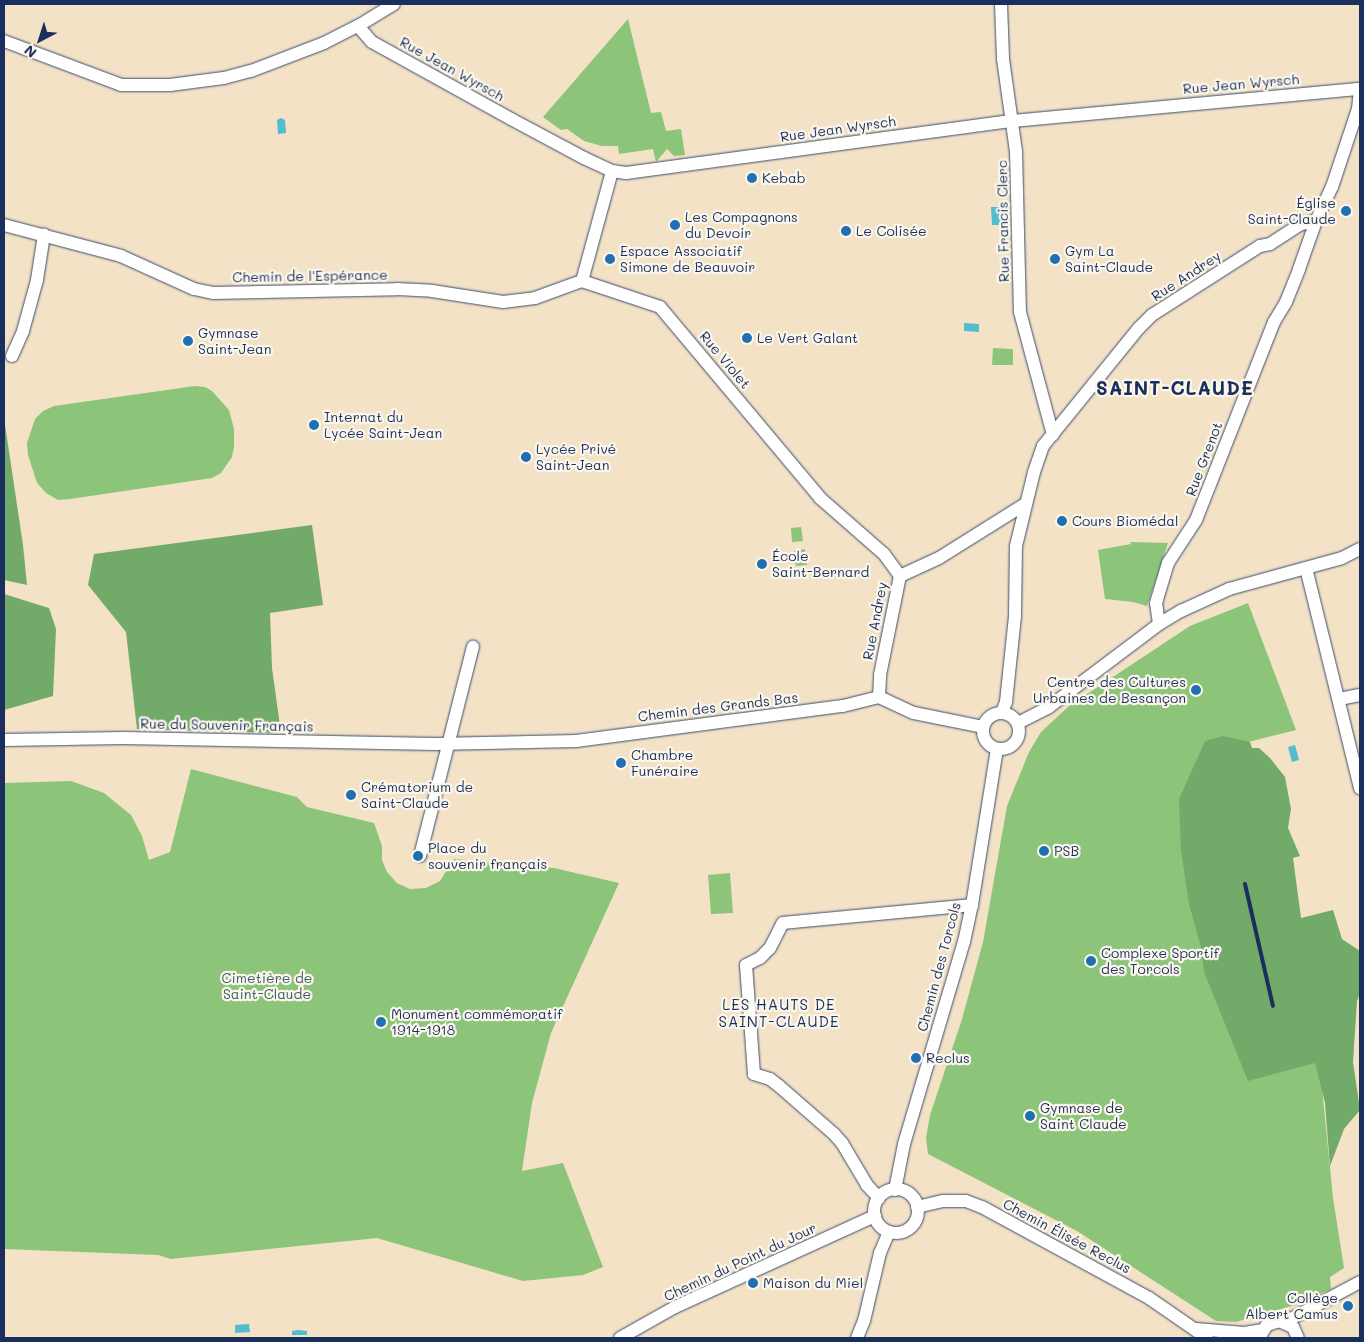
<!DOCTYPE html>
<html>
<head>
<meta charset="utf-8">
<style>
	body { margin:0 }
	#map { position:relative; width:1364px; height:1342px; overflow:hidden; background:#f3e2c6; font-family:Mali,sans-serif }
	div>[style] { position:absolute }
	.green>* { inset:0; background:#8cc579 }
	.forest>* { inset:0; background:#71aa69 }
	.water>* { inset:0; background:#51bdcd }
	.roads { filter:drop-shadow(0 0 1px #3b4a6e) drop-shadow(0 0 1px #3b4a6e) }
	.street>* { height:12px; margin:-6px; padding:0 6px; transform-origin:6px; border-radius:6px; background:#fff }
	.street>.ring { margin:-6px; padding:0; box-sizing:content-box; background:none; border:12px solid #fff; border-radius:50% }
	.rail>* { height:4px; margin:-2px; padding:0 2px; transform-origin:2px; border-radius:2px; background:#1b2f5e }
	.dots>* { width:14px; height:14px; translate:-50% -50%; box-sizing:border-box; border:2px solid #fbf7ec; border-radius:50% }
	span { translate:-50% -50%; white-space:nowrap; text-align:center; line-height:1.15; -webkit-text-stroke:4.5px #fbf7ec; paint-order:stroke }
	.street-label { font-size:14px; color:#1b2f5e }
	.poi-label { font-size:14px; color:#1b2f5e }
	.left { translate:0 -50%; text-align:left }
	.right { translate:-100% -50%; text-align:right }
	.park-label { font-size:14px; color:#3d5c66 }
	.neighbourhood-label { font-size:15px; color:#1b2f5e; letter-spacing:1px }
	.district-label { font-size:19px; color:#1b2f5e; font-weight:700; letter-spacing:1px }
	.frame { position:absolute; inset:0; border:5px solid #1b2f5e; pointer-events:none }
	.north { position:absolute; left:15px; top:15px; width:50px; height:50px; -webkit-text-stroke:4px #fbf7ec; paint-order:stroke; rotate:220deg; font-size:14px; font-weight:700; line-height:20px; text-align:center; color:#1b2f5e }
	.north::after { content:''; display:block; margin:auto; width:18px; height:22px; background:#1b2f5e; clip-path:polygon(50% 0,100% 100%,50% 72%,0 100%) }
</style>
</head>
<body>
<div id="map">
	<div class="green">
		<i style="clip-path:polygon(628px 19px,651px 113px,661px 112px,666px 131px,681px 129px,685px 155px,674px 156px,667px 149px,656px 162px,653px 149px,619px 154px,618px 146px,602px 146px,584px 141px,567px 129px,561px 130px,543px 117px)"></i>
		<i style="clip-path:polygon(993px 348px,1013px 349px,1013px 365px,992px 365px)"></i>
		<i style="clip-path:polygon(195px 386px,205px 387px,212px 391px,229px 410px,234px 429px,234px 447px,232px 457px,221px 473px,212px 478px,70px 499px,58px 500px,46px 493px,37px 483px,28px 455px,27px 443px,35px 419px,43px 411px,54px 406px)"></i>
		<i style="clip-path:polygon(801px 527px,803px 541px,792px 542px,791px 528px)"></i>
		<i style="clip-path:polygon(1130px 542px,1168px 543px,1147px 606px,1133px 602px,1105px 599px,1098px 550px,1131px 544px)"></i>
		<i style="clip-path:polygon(805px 549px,807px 565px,796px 566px,794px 551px)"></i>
		<i style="clip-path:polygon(1248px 603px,1296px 730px,1201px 754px,1318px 1048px,1333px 1198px,1344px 1268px,1330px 1277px,1331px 1289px,1295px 1305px,1236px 1322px,1216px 1321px,1077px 1231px,928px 1154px,926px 1138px,930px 1115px,962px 1019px,983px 942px,1007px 806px,1029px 752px,1041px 732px,1069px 706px,1190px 626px)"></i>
		<i style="clip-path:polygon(191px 769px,297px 797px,307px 807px,374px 823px,382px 846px,382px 860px,387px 872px,397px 883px,410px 889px,426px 888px,440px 881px,454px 859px,554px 868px,619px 883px,551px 1033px,532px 1103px,522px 1171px,563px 1163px,603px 1267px,583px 1275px,523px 1281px,377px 1238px,171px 1259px,158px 1255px,4px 1249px,4px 783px,71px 781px,104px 793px,131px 815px,142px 836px,149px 860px,170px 852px)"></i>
		<i style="clip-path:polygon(730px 873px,733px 913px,711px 914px,708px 875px)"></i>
	</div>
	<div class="forest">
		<i style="clip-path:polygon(4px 418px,23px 545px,27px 585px,4px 580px)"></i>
		<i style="clip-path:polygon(312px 525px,323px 605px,270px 613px,272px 668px,281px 733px,137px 729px,126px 632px,88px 585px,94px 554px)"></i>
		<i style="clip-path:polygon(4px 594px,49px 608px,56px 629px,53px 696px,4px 710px)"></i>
		<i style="clip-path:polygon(1223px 736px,1250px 742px,1252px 748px,1259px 748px,1270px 758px,1285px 777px,1291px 809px,1288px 828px,1300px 856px,1293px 858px,1301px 918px,1333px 910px,1342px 939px,1360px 951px,1360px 994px,1357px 1001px,1353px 1062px,1360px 1110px,1344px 1129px,1330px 1166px,1325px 1103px,1315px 1063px,1248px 1081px,1204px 972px,1202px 951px,1189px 904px,1181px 850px,1179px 799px,1205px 741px)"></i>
	</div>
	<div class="water">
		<i style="clip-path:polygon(281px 118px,285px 120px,286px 133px,278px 134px,277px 120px)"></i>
		<i style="clip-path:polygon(991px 207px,1001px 207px,1001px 225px,992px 225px)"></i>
		<i style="clip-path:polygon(964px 323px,979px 324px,979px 332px,964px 331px)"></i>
		<i style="clip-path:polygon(1295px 745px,1299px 760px,1292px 762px,1288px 747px)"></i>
		<i style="clip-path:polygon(249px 1324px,250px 1332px,235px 1333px,235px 1325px)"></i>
		<i style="clip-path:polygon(298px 1330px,307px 1331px,307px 1335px,292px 1335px,292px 1331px)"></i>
	</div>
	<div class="roads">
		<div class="street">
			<i style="left:1001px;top:4px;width:55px;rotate:87.9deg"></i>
			<i style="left:1003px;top:59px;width:93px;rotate:82deg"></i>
			<i style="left:1016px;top:151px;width:161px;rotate:88.6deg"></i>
			<i style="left:1020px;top:312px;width:127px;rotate:75deg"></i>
			<i style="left:358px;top:26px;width:21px;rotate:49deg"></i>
			<i style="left:372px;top:42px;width:159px;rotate:29deg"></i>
			<i style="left:511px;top:119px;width:83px;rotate:28.1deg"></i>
			<i style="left:584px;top:158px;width:31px;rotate:25deg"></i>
			<i style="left:612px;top:171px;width:14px;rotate:8deg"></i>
			<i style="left:626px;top:173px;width:390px;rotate:-7.7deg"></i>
			<i style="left:1013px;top:121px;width:348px;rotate:-5.3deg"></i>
			<i style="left:4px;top:41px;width:125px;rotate:20.6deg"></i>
			<i style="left:121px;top:85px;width:49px"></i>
			<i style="left:170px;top:85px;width:54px;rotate:-7.4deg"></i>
			<i style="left:224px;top:78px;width:28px;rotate:-15deg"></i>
			<i style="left:251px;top:71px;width:78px;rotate:-21deg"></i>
			<i style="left:324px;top:43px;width:38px;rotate:-27deg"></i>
			<i style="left:358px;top:26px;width:42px;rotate:-31.4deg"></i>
			<i style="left:4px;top:225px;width:121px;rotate:14.8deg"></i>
			<i style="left:121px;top:256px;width:80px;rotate:24.3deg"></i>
			<i style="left:194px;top:289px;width:19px;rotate:12deg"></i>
			<i style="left:213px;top:293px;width:184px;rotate:-1.2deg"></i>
			<i style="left:397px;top:289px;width:35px;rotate:3deg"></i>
			<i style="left:432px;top:291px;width:72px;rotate:8.8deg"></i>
			<i style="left:503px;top:302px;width:32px;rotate:-7deg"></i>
			<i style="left:535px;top:298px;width:50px;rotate:-19.9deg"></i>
			<i style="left:582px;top:281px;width:82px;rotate:18.4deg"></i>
			<i style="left:660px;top:307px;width:249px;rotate:50deg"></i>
			<i style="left:820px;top:498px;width:85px;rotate:41.2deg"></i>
			<i style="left:884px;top:554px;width:27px;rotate:54deg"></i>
			<i style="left:582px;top:281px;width:114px;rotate:-74.7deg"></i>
			<i style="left:12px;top:356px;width:27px;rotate:-66deg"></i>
			<i style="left:23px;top:331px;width:53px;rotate:-74.6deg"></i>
			<i style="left:37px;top:280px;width:46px;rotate:-81.2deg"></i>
			<i style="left:1306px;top:568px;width:227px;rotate:76.2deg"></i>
			<i style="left:900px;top:576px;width:43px;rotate:-24.8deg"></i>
			<i style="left:939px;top:558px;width:102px;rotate:-32.1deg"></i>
			<i style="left:1159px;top:624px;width:21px;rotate:-98deg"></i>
			<i style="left:1156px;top:603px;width:42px;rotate:-73.3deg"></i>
			<i style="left:1168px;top:563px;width:51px;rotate:-56.9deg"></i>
			<i style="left:1196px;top:520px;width:213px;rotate:-68.5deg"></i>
			<i style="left:1274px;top:322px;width:23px;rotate:-59deg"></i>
			<i style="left:1286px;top:302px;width:35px;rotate:-68deg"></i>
			<i style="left:1299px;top:269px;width:51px;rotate:-70.5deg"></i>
			<i style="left:1316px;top:221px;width:38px;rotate:-65deg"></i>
			<i style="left:1332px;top:187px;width:82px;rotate:-71.6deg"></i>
			<i style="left:1358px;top:109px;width:20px;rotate:-84deg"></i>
			<i style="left:879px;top:697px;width:22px;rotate:-87deg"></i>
			<i style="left:880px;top:675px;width:101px;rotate:-78.6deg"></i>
			<i style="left:1339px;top:699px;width:21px;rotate:-11deg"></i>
			<i style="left:1002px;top:712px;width:11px;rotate:-68deg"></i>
			<i style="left:1006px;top:702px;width:86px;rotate:-84deg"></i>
			<i style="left:1015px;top:616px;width:70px;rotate:-89.2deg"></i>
			<i style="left:1016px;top:546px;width:76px;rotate:-76.3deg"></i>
			<i style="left:1034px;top:472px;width:28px;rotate:-71deg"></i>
			<i style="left:1043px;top:446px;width:152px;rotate:-50.9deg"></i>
			<i style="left:1139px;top:328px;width:18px;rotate:-45deg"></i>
			<i style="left:1152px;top:315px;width:128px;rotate:-32.6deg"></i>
			<i style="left:1260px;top:246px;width:10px;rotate:-11deg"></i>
			<i style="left:1270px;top:244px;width:37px;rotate:-33deg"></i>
			<i style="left:1301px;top:224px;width:15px;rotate:-11deg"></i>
			<i class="ring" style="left:983px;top:713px;width:24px;height:24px"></i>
			<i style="left:1018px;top:723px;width:35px;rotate:-27deg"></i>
			<i style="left:1049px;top:707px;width:138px;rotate:-37deg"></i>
			<i style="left:1159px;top:624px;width:26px;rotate:-31deg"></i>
			<i style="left:1181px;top:611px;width:53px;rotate:-24.6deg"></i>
			<i style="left:1229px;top:589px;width:117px;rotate:-15.3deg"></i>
			<i style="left:1342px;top:558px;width:20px;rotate:-27deg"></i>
			<i style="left:4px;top:740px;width:119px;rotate:-1deg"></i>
			<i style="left:123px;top:738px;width:312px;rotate:1.1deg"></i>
			<i style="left:435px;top:744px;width:141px;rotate:-1.2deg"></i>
			<i style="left:576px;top:741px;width:269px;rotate:-7.5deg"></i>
			<i style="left:843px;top:706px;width:37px;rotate:-14deg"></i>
			<i style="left:879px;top:697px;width:38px;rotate:25deg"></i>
			<i style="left:914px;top:713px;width:70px;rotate:11.5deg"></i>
			<i style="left:420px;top:856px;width:216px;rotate:-75.8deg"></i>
			<i class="ring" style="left:874px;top:1189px;width:32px;height:32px"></i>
			<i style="left:895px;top:1190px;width:47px;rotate:-78.9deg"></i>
			<i style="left:904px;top:1144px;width:211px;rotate:-73.5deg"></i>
			<i style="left:964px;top:942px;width:38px;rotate:-78deg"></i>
			<i style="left:972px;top:905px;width:158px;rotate:-80.9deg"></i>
			<i style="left:879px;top:1198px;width:18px;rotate:-133deg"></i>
			<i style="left:867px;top:1185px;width:49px;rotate:-120.8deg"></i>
			<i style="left:842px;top:1143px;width:12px;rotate:-132deg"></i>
			<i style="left:834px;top:1134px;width:73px;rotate:-138.9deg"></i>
			<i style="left:779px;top:1086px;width:11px;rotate:-142deg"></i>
			<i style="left:770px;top:1079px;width:17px;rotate:-163deg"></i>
			<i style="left:754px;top:1074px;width:109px;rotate:-94.2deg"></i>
			<i style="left:746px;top:965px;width:16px;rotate:-27deg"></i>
			<i style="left:760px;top:958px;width:14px;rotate:-45deg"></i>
			<i style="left:770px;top:948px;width:28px;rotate:-63deg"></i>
			<i style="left:783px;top:923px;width:190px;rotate:-5.4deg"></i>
			<i style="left:917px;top:1207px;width:28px;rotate:-13deg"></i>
			<i style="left:944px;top:1201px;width:22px"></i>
			<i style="left:966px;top:1201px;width:17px;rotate:21deg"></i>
			<i style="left:982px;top:1207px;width:190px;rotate:28.6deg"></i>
			<i style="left:1149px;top:1298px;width:70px;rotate:34.6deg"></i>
			<i style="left:1285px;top:1322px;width:85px;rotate:-28.1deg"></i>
			<i style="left:1196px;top:1329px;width:48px;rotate:4.8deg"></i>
			<i style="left:1244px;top:1333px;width:18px;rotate:-9deg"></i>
			<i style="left:1260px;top:1336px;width:13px;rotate:-58deg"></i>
			<i style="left:1267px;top:1325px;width:13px;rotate:-18deg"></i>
			<i style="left:1279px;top:1321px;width:15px;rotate:23deg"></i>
			<i style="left:1293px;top:1327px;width:12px;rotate:66deg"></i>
			<i style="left:620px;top:1338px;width:63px;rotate:-29.4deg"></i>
			<i style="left:675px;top:1307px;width:220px;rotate:-24.5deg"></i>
			<i style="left:857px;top:1338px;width:18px;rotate:-68deg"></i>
			<i style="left:864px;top:1321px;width:70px;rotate:-76.8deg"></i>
			<i style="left:880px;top:1253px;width:23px;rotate:-67deg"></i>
		</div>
	</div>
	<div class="rail">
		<i style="left:1245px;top:884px;width:125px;rotate:77.1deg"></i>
	</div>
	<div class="dots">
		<i style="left:752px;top:178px;background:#1f6fb2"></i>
		<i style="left:1346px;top:211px;background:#1f6fb2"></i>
		<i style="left:675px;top:225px;background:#1f6fb2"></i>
		<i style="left:846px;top:231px;background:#1f6fb2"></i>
		<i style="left:610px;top:259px;background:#1f6fb2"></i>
		<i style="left:1055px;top:259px;background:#1f6fb2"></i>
		<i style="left:747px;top:338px;background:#1f6fb2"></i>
		<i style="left:188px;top:341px;background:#1f6fb2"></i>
		<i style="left:314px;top:425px;background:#1f6fb2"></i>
		<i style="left:526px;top:457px;background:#1f6fb2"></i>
		<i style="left:1062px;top:521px;background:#1f6fb2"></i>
		<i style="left:762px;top:564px;background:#1f6fb2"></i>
		<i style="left:1196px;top:690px;background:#1f6fb2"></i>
		<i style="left:621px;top:763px;background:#1f6fb2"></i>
		<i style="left:351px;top:795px;background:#1f6fb2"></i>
		<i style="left:1044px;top:851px;background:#1f6fb2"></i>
		<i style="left:418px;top:856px;background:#1f6fb2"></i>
		<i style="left:1091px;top:961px;background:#1f6fb2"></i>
		<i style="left:381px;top:1022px;background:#1f6fb2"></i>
		<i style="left:916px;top:1058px;background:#1f6fb2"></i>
		<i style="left:1030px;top:1116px;background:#1f6fb2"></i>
		<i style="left:753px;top:1283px;background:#1f6fb2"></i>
		<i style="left:1348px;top:1306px;background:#1f6fb2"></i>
	</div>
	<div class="street-label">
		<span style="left:452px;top:69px;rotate:29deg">Rue Jean Wyrsch</span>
		<span style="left:1241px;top:84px;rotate:-5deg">Rue Jean Wyrsch</span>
		<span style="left:838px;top:129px;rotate:-8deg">Rue Jean Wyrsch</span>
		<span style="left:1003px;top:221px;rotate:-91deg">Rue Francis Clerc</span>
		<span style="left:310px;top:276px;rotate:-1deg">Chemin de l'Espérance</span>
		<span style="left:1186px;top:276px;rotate:-33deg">Rue Andrey</span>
		<span style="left:725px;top:360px;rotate:50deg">Rue Violet</span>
		<span style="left:1204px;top:459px;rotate:-69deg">Rue Grenot</span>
		<span style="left:875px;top:621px;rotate:-79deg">Rue Andrey</span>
		<span style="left:718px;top:707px;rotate:-7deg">Chemin des Grands Bas</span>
		<span style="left:227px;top:725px;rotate:1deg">Rue du Souvenir Français</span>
		<span style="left:939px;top:967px;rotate:-75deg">Chemin des Torcols</span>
		<span style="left:1067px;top:1236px;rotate:28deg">Chemin Élisée Reclus</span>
		<span style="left:740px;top:1262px;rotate:-25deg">Chemin du Point du Jour</span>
	</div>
	<div class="poi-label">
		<span class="left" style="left:762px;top:178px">Kebab</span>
		<span class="right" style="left:1336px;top:211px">Église<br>Saint-Claude</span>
		<span class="left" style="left:685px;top:225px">Les Compagnons<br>du Devoir</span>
		<span class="left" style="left:856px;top:231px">Le Colisée</span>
		<span class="left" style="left:620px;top:259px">Espace Associatif<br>Simone de Beauvoir</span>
		<span class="left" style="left:1065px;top:259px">Gym La<br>Saint-Claude</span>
		<span class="left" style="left:198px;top:341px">Gymnase<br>Saint-Jean</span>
		<span class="left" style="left:757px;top:338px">Le Vert Galant</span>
		<span class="left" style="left:324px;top:425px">Internat du<br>Lycée Saint-Jean</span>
		<span class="left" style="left:536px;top:457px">Lycée Privé<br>Saint-Jean</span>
		<span class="left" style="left:1072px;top:521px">Cours Biomédal</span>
		<span class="left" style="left:772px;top:564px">École<br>Saint-Bernard</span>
		<span class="right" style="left:1186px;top:690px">Centre des Cultures<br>Urbaines de Besançon</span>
		<span class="left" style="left:631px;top:763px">Chambre<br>Funéraire</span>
		<span class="left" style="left:361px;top:795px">Crématorium de<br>Saint-Claude</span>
		<span class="left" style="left:428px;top:856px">Place du<br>souvenir français</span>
		<span class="left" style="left:1054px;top:851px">PSB</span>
		<span class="left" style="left:1101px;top:961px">Complexe Sportif<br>des Torcols</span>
		<span class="left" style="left:391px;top:1022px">Monument commémoratif<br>1914-1918</span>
		<span class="left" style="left:926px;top:1058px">Reclus</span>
		<span class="left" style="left:1040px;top:1116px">Gymnase de<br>Saint Claude</span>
		<span class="left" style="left:763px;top:1283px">Maison du Miel</span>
		<span class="right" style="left:1338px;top:1306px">Collège<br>Albert Camus</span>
	</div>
	<div class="park-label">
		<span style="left:267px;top:986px">Cimetière de<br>Saint-Claude</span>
	</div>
	<div class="neighbourhood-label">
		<span style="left:779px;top:1013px">LES HAUTS DE<br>SAINT-CLAUDE</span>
	</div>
	<div class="district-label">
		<span style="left:1175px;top:388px">SAINT-CLAUDE</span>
	</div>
	<div class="frame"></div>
	<div class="north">N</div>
</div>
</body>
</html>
